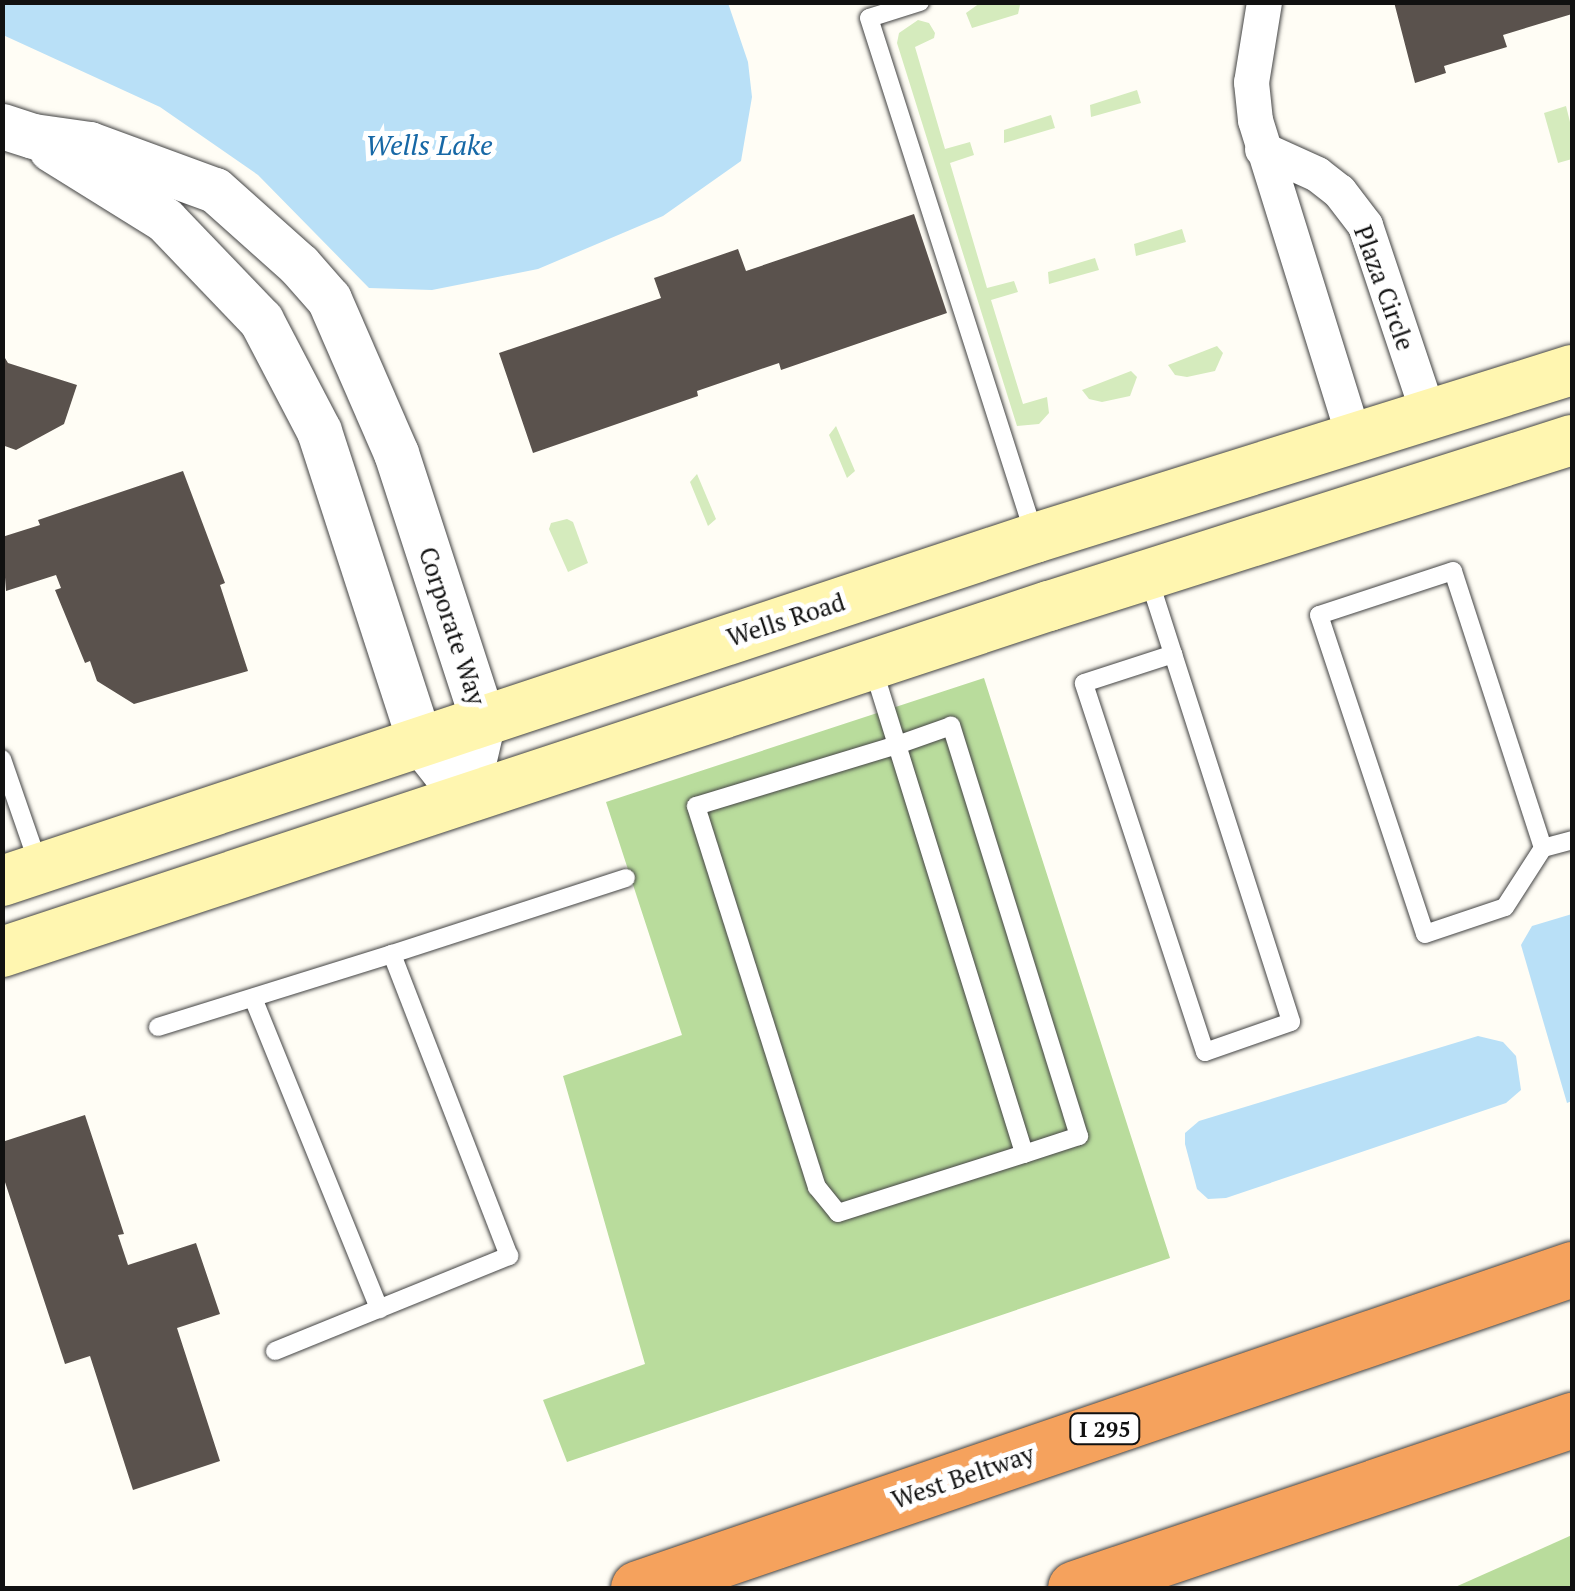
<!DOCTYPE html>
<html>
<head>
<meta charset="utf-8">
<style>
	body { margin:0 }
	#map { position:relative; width:1575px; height:1591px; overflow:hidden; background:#fffdf5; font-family:"PT Serif",serif }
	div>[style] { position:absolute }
	.green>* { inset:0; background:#d5ebbd }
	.forest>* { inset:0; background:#b9dc9c }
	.water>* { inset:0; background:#b9e0f7 }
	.building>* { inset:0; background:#5a524d }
	.roads { filter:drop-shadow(0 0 2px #444) drop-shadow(0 0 2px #444) }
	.service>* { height:18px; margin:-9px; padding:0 9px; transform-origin:9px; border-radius:9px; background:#fff }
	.minor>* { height:35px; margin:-17.5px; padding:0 17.5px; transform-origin:17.5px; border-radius:17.5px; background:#fff }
	.tertiary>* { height:45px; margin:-22.5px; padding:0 22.5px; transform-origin:22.5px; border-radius:22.5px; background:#fff }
	.secondary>* { height:50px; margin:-25px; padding:0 25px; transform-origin:25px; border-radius:25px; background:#fff6b0 }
	.motorway>* { height:55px; margin:-27.5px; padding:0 27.5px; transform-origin:27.5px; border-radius:27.5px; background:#f5a25d }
	span { translate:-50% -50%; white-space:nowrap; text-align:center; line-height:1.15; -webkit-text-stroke:10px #fff; paint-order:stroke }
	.shield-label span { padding:2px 8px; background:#fff; border:2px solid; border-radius:8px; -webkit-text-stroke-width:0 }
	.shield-label { font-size:22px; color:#111; font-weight:700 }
	.street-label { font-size:25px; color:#111 }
	.water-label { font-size:28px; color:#1768a6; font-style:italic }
	.frame { position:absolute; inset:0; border:5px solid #111; pointer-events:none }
</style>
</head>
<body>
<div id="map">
	<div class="green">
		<i style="clip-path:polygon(980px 3px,1018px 3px,1020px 5px,1018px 14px,972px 28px,966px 13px)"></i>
		<i style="clip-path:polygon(918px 20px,929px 23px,935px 33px,934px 38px,915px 47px,945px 149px,970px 142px,974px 155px,950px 163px,987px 288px,1014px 281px,1018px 292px,991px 300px,1023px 404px,1047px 397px,1049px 413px,1039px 424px,1017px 426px,897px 43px,899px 33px)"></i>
		<i style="clip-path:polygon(1137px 90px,1141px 103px,1091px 117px,1090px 105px)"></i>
		<i style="clip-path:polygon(1566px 106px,1572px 130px,1572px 159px,1558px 163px,1544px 113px)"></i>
		<i style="clip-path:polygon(1051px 115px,1055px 128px,1004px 143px,1004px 130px)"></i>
		<i style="clip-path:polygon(1182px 229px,1186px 242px,1136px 256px,1134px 244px)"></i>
		<i style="clip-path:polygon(1095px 258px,1099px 270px,1049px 284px,1048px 272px)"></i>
		<i style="clip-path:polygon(1217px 346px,1223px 353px,1215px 371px,1187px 377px,1175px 375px,1168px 365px)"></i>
		<i style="clip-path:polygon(1131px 371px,1137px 377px,1130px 396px,1102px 402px,1089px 399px,1082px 390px)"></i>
		<i style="clip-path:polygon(836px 426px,855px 471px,847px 478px,829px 435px)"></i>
		<i style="clip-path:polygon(697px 474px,716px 519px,708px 526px,690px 482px)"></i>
		<i style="clip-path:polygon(567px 519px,573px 522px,588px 563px,568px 572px,549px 529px,551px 523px)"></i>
	</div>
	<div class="forest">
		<i style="clip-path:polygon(984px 678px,1170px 1258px,567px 1462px,543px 1400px,645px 1364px,563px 1076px,682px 1035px,606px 802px)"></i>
		<i style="clip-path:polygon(1572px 1535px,1572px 1588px,1453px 1588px)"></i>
	</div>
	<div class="water">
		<i style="clip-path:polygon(3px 2px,728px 3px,748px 62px,752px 97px,741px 161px,663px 216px,538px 269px,432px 290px,369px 288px,258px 175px,160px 107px,3px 35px)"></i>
		<i style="clip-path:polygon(1572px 914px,1572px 1101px,1567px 1103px,1521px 945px,1532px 926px)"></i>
		<i style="clip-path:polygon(1478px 1036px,1503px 1042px,1516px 1056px,1521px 1090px,1506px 1103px,1226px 1198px,1208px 1199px,1197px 1189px,1185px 1144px,1185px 1133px,1199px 1121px)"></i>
	</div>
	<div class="building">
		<i style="clip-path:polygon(1394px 2px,1572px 2px,1572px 14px,1503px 35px,1507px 47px,1444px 66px,1446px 73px,1415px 83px)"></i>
		<i style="clip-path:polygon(914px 214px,947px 313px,781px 370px,779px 363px,697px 391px,698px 396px,533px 453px,499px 353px,661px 298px,654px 278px,738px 249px,746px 271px)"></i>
		<i style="clip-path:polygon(2px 353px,8px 363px,77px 385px,64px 424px,16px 450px,2px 445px)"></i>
		<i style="clip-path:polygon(183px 471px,225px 583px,220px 585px,248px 671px,134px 704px,97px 681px,90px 661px,85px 663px,55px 590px,61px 588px,56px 575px,6px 591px,2px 537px,40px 525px,38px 520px)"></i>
		<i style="clip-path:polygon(85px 1115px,124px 1234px,118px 1235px,128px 1265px,196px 1243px,220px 1314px,177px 1328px,220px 1461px,133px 1490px,90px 1356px,65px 1364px,2px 1173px,2px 1142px)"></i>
	</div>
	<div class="roads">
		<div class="service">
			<i style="left:920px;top:2px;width:53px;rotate:162.6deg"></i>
			<i style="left:869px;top:18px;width:545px;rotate:72.26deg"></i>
			<i style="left:1148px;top:576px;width:468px;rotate:72.2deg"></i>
			<i style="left:1291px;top:1022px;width:91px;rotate:160.8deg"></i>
			<i style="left:1205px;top:1052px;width:388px;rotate:-108.2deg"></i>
			<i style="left:1084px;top:683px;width:94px;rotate:-18deg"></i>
			<i style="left:872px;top:665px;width:84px;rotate:72.6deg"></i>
			<i style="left:897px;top:745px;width:210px;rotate:163.1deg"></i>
			<i style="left:696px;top:806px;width:400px;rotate:72.4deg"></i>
			<i style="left:817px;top:1187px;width:33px;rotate:51deg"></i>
			<i style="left:838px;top:1213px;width:195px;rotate:-17.6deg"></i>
			<i style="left:1024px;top:1154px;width:58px;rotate:-18.1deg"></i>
			<i style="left:1079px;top:1136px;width:430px;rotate:-107.3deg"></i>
			<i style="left:951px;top:726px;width:57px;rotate:160.6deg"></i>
			<i style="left:897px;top:745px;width:428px;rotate:72.7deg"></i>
			<i style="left:2px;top:759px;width:110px;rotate:70.9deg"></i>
			<i style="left:1543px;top:848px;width:291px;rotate:-108deg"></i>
			<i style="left:1453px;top:571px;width:141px;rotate:161.8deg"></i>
			<i style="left:1319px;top:615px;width:336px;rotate:71.6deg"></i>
			<i style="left:1425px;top:934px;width:84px;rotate:-18.6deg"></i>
			<i style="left:1505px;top:907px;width:70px;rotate:-57.2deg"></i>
			<i style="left:1543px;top:848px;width:30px;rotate:-15deg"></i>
			<i style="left:253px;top:998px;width:336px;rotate:67.9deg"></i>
			<i style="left:158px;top:1027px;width:245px;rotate:-17.3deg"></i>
			<i style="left:275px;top:1351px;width:253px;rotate:-22.1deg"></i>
			<i style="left:509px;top:1256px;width:324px;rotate:-111.2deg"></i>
			<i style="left:392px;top:954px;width:246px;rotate:-18deg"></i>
		</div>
		<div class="minor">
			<i style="left:1264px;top:2px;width:81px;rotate:99.2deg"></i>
			<i style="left:1251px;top:82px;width:38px;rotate:84deg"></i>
			<i style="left:1255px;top:120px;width:332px;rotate:72.7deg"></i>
			<i style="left:1262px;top:149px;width:60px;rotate:24.4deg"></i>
			<i style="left:1317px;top:174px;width:28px;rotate:38deg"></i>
			<i style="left:1339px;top:191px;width:43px;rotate:52.6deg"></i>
			<i style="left:1365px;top:225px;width:201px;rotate:71.5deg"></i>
		</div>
		<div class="tertiary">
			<i style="left:2px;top:126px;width:33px;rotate:18deg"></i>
			<i style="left:33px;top:136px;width:57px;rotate:8.1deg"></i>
			<i style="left:89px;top:144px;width:134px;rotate:20.1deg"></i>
			<i style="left:215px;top:190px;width:113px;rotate:41.8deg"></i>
			<i style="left:299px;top:265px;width:45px;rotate:48.6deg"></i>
			<i style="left:329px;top:299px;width:168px;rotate:66.5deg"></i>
			<i style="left:396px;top:453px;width:281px;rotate:72deg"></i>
			<i style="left:483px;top:720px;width:80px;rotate:103deg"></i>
			<i style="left:51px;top:149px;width:134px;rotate:31.9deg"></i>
			<i style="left:165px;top:220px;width:139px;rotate:46.2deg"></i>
			<i style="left:261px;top:320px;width:125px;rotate:62.4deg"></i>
			<i style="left:319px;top:431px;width:326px;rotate:72deg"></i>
			<i style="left:420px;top:741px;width:73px;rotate:51.7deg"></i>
		</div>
		<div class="secondary">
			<i style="left:2px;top:881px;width:1088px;rotate:-18.37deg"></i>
			<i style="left:1035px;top:538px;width:563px;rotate:-17.37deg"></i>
			<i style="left:2px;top:952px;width:1103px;rotate:-18.29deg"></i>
			<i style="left:1049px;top:606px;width:549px;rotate:-17.61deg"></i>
		</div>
		<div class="motorway">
			<i style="left:638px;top:1588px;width:987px;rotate:-18.86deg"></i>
			<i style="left:1075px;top:1588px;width:525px;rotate:-18.68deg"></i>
		</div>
	</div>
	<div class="shield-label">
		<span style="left:1105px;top:1429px">I 295</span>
	</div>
	<div class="street-label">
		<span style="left:1384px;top:288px;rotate:70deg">Plaza Circle</span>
		<span style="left:786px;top:620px;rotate:-18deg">Wells Road</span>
		<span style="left:452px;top:626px;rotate:72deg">Corporate Way</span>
		<span style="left:963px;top:1477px;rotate:-19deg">West Beltway</span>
	</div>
	<div class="water-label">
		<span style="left:429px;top:145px">Wells Lake</span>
	</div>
	<div class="frame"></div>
</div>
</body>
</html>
